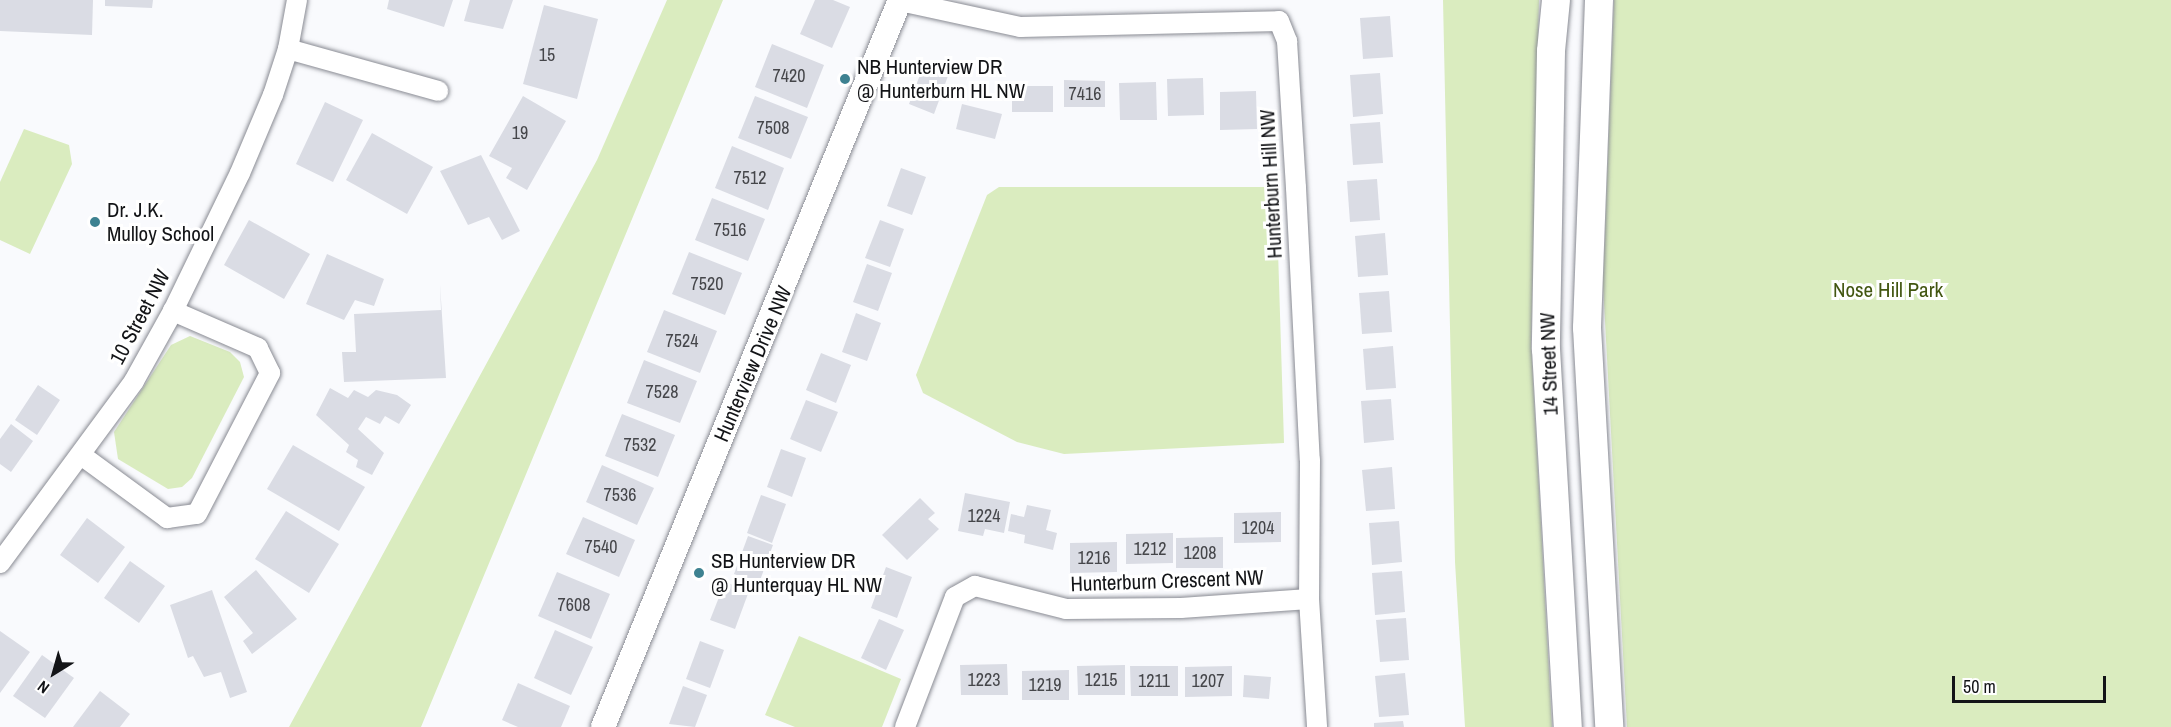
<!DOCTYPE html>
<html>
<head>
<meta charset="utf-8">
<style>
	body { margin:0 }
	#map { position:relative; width:2171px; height:727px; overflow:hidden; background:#f9fafd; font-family:"Archivo Narrow",sans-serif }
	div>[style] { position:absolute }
	.green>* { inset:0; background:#daecbf }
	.building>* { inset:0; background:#dadce4 }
	.roads { filter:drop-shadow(0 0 2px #898b93) drop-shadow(0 0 2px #898b93) }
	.minor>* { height:20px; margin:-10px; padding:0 10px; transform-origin:10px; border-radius:10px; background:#fff }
	.tertiary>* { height:24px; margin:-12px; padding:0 12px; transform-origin:12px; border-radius:12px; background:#fff }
	.secondary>* { height:28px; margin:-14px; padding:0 14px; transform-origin:14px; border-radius:14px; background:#fff }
	.dots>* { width:16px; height:16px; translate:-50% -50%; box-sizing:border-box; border:3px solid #fff; border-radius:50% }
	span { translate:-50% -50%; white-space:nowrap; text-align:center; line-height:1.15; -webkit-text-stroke:6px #fff; paint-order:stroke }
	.number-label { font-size:18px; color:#45464a }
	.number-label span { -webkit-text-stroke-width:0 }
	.poi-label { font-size:21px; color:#131417 }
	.left { translate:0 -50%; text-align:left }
	.street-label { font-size:21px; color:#131417 }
	.park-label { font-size:21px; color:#425611 }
	.north { position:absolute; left:24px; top:643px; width:60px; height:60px; -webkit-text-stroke:4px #fff; paint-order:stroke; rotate:217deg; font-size:16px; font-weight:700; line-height:24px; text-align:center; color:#131417 }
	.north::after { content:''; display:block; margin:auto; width:21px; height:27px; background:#131417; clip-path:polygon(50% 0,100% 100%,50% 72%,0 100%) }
	.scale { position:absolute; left:1952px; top:676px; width:154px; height:27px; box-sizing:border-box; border:3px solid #131417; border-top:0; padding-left:8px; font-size:18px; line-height:21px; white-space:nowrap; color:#131417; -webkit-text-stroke:4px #fff; paint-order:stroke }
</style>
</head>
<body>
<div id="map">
	<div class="green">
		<i style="clip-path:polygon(667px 0,723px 0,421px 727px,289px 727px,597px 160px)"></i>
		<i style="clip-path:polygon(1443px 0,1539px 0,1531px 343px,1552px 727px,1465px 727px,1455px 562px)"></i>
		<i style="clip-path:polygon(1614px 0,2171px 0,2171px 727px,1627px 727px,1603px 284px)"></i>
		<i style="clip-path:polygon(24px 129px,69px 145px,72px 164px,30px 254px,0 240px,0 182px)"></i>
		<i style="clip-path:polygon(999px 187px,1276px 187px,1284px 443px,1064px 454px,1017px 442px,923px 393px,916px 375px,987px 195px)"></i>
		<i style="clip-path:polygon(190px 336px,230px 352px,240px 362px,244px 377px,192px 478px,182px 487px,168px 489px,118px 459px,114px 432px,171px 345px)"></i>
		<i style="clip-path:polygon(799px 636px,901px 679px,882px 727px,795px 727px,765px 715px)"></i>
	</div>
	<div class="building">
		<i style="clip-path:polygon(0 0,93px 0,92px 35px,0 31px)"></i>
		<i style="clip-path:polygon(105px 0,153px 0,152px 8px,105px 6px)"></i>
		<i style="clip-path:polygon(389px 0,453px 0,444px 27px,387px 9px)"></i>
		<i style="clip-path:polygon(470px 0,513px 0,503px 29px,464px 21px)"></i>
		<i style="clip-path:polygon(815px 0,833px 0,850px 7px,832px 48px,800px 34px)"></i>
		<i style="clip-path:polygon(544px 5px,598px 19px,577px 99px,523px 84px)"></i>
		<i style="clip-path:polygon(1390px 16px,1393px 57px,1363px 59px,1360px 18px)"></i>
		<i style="clip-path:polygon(772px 44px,824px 65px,807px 108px,755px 87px)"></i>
		<i style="clip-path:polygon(923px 67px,948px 76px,934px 114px,909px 104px)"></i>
		<i style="clip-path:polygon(1380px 73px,1383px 114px,1353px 117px,1350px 75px)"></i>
		<i style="clip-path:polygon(1203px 78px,1204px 115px,1168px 116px,1167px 79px)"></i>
		<i style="clip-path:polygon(1064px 80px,1105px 81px,1105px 107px,1064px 107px)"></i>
		<i style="clip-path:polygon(1156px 82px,1157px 120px,1120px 120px,1119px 83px)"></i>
		<i style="clip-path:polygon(1012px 86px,1053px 86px,1053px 112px,1012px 112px)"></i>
		<i style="clip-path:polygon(1256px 91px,1257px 129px,1220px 130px,1220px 92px)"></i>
		<i style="clip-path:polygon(523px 96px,566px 121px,527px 190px,506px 178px,512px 168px,489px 156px)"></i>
		<i style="clip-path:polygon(755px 96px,808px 117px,791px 159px,738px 138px)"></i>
		<i style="clip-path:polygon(325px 102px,363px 120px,333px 182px,296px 164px)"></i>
		<i style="clip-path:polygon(962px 104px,1002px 114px,995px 139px,956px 129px)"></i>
		<i style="clip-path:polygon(1380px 122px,1383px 163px,1353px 165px,1350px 124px)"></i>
		<i style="clip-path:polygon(372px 133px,433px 167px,407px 214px,346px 180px)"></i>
		<i style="clip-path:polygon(732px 146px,784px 168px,768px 210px,715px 188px)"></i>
		<i style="clip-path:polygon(481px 155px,520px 231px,502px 240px,489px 217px,468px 225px,440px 171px)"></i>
		<i style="clip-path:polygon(901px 168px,926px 177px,912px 215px,887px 206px)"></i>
		<i style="clip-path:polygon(1377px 179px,1380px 220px,1350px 222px,1347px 181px)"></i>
		<i style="clip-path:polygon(712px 198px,765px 219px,748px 261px,695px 240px)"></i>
		<i style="clip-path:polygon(249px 220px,310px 254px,284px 299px,224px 265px)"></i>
		<i style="clip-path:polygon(880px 220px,904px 229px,890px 267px,865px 258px)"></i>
		<i style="clip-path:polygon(1385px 233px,1388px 275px,1358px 277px,1355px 236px)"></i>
		<i style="clip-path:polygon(689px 252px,742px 273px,725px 315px,672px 294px)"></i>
		<i style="clip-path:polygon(327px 254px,384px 279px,374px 306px,355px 300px,344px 320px,306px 304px)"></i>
		<i style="clip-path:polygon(867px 264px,892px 273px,878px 311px,853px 302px)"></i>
		<i style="clip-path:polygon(440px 284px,446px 378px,344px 382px,342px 352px,356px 352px,354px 314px,441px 310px)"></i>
		<i style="clip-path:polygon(1389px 291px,1392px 332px,1362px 334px,1359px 293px)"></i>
		<i style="clip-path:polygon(664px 310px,717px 331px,700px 373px,647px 352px)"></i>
		<i style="clip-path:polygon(856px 313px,881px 323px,867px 361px,842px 352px)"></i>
		<i style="clip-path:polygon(1393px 346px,1396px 388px,1366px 390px,1363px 349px)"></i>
		<i style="clip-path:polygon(821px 353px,851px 365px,836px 403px,806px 390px)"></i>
		<i style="clip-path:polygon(644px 360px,697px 381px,680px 423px,627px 403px)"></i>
		<i style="clip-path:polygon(38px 385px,60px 400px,37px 435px,15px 420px)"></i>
		<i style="clip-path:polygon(330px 388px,348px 398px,354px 390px,368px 397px,376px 390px,397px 395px,411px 405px,399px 424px,385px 416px,380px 424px,366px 417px,358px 429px,384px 453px,372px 475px,356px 467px,358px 460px,346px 452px,349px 445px,316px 415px)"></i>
		<i style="clip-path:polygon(1391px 399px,1394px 440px,1364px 443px,1361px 401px)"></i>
		<i style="clip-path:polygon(806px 400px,838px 412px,821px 452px,790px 439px)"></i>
		<i style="clip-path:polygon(622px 414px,675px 435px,658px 477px,605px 456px)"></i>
		<i style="clip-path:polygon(11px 424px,33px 441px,11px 472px,0 464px,0 439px)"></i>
		<i style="clip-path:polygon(293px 445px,365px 487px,339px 531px,267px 489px)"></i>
		<i style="clip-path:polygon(781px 449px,806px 458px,792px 497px,767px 487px)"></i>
		<i style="clip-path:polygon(602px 465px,654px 488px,637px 525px,586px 502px)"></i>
		<i style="clip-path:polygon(1392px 467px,1395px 509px,1366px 511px,1362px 470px)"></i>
		<i style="clip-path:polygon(965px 493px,1010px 502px,1004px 533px,985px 529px,983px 536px,958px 531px)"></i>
		<i style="clip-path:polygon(761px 495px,786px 504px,772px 543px,747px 533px)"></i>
		<i style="clip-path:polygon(920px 498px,935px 513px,928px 519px,939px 529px,907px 560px,882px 535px)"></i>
		<i style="clip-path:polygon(1027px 505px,1051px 510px,1046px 530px,1057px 533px,1053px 550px,1024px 543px,1025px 535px,1008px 531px,1011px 514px,1024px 517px)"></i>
		<i style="clip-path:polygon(286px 511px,339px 544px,309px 593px,255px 559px)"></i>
		<i style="clip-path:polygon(1281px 512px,1281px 542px,1234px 543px,1234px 513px)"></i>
		<i style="clip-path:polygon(583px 517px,635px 540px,619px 577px,566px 554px)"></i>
		<i style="clip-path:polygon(87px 518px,125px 547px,98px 583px,60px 555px)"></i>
		<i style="clip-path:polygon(1399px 521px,1402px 562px,1372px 565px,1369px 523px)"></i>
		<i style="clip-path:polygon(1173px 533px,1173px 563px,1126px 564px,1126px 534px)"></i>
		<i style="clip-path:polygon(748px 536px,773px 545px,759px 583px,734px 574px)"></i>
		<i style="clip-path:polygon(1223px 537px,1223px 568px,1176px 568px,1176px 538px)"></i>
		<i style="clip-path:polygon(1117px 542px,1117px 572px,1070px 573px,1070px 543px)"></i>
		<i style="clip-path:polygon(130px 561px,165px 586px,139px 623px,104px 598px)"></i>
		<i style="clip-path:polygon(886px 567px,912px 577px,897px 618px,871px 608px)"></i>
		<i style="clip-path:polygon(256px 570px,297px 619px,252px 654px,243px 641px,253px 633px,224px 597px)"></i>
		<i style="clip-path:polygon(1402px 571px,1405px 612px,1375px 615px,1372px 573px)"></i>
		<i style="clip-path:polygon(557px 572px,610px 594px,591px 639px,538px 616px)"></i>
		<i style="clip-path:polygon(725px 582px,749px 591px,735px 629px,710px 620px)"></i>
		<i style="clip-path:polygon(212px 590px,247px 692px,230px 698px,221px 672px,204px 677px,193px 656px,188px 658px,170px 605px)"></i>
		<i style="clip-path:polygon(1406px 618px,1409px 660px,1380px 662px,1376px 620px)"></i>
		<i style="clip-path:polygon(879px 619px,904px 630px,886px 670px,861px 658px)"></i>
		<i style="clip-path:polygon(555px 630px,593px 647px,571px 695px,534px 678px)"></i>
		<i style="clip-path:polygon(0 631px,30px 652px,0 693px)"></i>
		<i style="clip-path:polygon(700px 641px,724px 650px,710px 688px,686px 679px)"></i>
		<i style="clip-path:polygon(42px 655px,74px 678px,45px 718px,13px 696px)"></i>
		<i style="clip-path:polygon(1007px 664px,1008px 695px,961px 695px,960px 665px)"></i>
		<i style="clip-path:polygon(1125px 665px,1125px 695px,1078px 695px,1077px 666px)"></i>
		<i style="clip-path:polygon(1130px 666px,1178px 666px,1178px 696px,1131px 696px)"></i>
		<i style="clip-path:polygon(1232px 666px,1232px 696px,1185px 697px,1185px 667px)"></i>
		<i style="clip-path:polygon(1069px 670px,1069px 700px,1022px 700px,1022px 671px)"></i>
		<i style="clip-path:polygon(1405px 673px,1409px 715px,1379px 717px,1375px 676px)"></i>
		<i style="clip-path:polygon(1244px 675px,1271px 677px,1269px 699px,1243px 697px)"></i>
		<i style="clip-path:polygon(518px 683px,570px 706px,561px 727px,518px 727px,502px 720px)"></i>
		<i style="clip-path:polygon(683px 686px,707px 695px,695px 727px,669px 724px)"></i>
		<i style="clip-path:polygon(100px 691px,130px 714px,120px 727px,73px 727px)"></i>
		<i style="clip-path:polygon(1403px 721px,1404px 727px,1374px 727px,1374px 723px)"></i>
	</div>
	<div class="roads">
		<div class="minor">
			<i style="left:900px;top:1px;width:123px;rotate:12.2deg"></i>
			<i style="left:1020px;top:27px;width:259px;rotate:-1.3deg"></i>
			<i style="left:1279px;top:21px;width:22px;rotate:68deg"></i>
			<i style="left:1287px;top:41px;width:147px;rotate:86.5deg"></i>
			<i style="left:1296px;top:188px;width:272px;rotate:87.1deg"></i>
			<i style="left:1310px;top:460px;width:139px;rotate:90.4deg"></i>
			<i style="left:1309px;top:599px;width:128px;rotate:86.4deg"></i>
			<i style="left:288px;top:49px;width:156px;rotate:15.6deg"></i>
			<i style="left:81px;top:455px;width:107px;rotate:36.2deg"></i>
			<i style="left:167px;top:518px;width:30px;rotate:-8deg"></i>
			<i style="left:197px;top:514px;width:159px;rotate:-62.6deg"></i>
			<i style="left:270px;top:373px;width:28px;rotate:-116deg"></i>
			<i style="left:258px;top:348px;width:93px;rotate:-156.5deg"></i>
			<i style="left:0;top:563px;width:226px;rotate:-53.6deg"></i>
			<i style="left:134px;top:381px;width:80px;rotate:-60.9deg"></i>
			<i style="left:173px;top:311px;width:153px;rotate:-64.1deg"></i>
			<i style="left:240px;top:173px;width:85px;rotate:-67.1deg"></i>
			<i style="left:273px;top:95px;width:48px;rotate:-71.9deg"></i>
			<i style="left:288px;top:49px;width:50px;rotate:-79.6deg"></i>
			<i style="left:905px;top:727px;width:139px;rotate:-69deg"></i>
			<i style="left:955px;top:597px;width:23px;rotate:-29deg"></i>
			<i style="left:975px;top:586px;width:94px;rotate:14.2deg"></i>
			<i style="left:1066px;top:609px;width:115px;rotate:-0.5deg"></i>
			<i style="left:1181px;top:608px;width:128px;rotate:-4deg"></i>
		</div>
		<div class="tertiary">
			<i style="left:603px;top:727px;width:785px;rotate:-67.78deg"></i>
		</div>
		<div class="secondary">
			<i style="left:1556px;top:0;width:51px;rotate:95.6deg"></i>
			<i style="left:1551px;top:51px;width:298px;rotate:91deg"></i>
			<i style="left:1546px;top:349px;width:379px;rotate:86.7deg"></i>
			<i style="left:1599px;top:0;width:328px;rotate:92.1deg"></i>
			<i style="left:1587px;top:328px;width:400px;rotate:86.8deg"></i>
		</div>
	</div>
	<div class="dots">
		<i style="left:845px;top:79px;background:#3e8291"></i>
		<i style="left:95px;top:222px;background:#3e8291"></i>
		<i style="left:699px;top:573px;background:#3e8291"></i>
	</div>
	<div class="number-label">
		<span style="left:547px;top:55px">15</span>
		<span style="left:789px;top:76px">7420</span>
		<span style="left:1085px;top:94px">7416</span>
		<span style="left:773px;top:128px">7508</span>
		<span style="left:520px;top:133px">19</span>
		<span style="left:750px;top:178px">7512</span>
		<span style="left:730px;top:230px">7516</span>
		<span style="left:707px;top:284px">7520</span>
		<span style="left:682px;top:341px">7524</span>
		<span style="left:662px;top:392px">7528</span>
		<span style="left:640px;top:445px">7532</span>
		<span style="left:620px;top:495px">7536</span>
		<span style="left:984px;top:516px">1224</span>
		<span style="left:1258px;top:528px">1204</span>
		<span style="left:601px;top:547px">7540</span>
		<span style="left:1150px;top:549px">1212</span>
		<span style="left:1200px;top:553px">1208</span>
		<span style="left:1094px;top:558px">1216</span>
		<span style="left:574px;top:605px">7608</span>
		<span style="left:984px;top:680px">1223</span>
		<span style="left:1101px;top:680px">1215</span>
		<span style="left:1154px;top:681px">1211</span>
		<span style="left:1208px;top:681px">1207</span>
		<span style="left:1045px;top:685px">1219</span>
	</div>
	<div class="poi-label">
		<span class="left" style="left:857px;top:79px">NB Hunterview DR<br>@ Hunterburn HL NW</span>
		<span class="left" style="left:107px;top:222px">Dr. J.K.<br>Mulloy School</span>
		<span class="left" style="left:711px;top:573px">SB Hunterview DR<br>@ Hunterquay HL NW</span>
	</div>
	<div class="street-label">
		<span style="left:1271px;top:184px;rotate:-93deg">Hunterburn Hill NW</span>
		<span style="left:140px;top:317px;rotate:-62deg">10 Street NW</span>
		<span style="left:753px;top:364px;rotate:-67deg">Hunterview Drive NW</span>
		<span style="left:1549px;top:364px;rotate:-92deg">14 Street NW</span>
		<span style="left:1167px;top:581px;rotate:-2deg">Hunterburn Crescent NW</span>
	</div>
	<div class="park-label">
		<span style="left:1888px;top:290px">Nose Hill Park</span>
	</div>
	<div class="north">N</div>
	<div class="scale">50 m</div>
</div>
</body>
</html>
